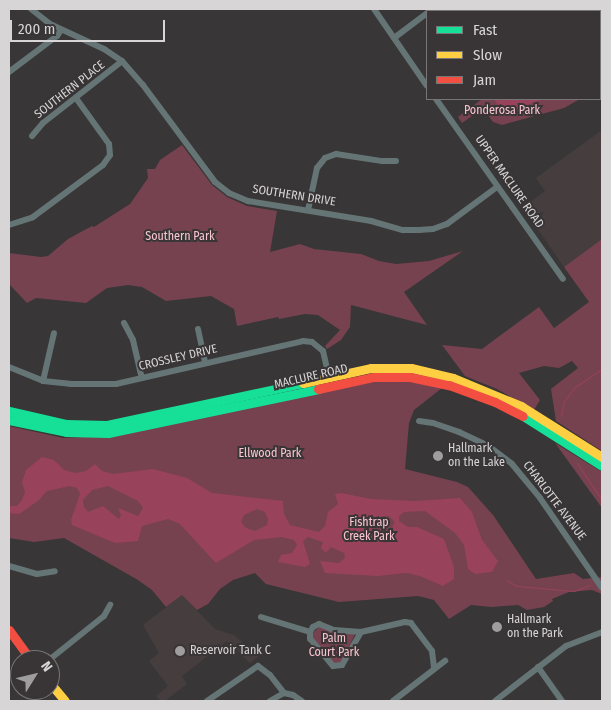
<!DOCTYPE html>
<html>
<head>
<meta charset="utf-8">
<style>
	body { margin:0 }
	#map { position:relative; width:611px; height:710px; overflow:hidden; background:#383637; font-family:"Fira Sans Condensed",sans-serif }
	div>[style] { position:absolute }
	.built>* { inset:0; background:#463d3f }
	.green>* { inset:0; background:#764250 }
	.water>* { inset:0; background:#99425b }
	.stream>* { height:1px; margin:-0.5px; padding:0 0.5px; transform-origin:0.5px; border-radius:0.5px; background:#99425b }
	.street>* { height:6px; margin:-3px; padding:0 3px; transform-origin:3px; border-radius:3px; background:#657474 }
	.fast>* { height:9px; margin:-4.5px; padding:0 4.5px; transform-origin:4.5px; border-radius:4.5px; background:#16e098 }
	.slow>* { height:9px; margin:-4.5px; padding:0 4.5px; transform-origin:4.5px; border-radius:4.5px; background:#ffcf43 }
	.jam>* { height:9px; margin:-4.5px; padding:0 4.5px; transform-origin:4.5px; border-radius:4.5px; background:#f24e42 }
	.dots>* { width:14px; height:14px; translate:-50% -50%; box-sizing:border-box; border:2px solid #393536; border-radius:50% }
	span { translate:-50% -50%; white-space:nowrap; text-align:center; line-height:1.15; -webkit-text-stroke:4px #393536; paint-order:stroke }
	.street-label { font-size:12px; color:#d7d5d6 }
	.park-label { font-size:12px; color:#fac4d0 }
	.poi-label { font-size:12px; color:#d7d5d6 }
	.left { translate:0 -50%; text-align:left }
	.frame { position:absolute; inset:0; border:10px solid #d7d5d6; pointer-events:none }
	.legend { position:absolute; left:426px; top:10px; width:175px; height:90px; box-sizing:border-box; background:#393536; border:1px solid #787576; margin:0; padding:6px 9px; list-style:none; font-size:15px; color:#d7d5d6 }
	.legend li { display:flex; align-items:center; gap:10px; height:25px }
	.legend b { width:25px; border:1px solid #787576 }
	.north { position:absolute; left:10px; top:650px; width:50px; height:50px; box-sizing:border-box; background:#393536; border:1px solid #787576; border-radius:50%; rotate:54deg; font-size:14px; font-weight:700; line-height:20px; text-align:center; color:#d7d5d6 }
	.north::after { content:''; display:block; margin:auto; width:18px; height:22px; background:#9f9d9e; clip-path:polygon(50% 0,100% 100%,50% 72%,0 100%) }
	.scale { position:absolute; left:10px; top:20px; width:155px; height:22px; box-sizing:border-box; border:2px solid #d7d5d6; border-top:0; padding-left:6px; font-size:15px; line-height:18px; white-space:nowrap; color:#d7d5d6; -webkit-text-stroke:4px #393536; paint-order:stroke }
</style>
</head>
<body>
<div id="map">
	<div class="built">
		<i style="clip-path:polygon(602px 130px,602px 239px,564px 267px,523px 208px,545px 191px,536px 178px)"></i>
		<i style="clip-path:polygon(182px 595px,215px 629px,234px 635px,259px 656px,250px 663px,227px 641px,182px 676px,187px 684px,165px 701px,160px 701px,156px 696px,168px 686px,149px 661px,159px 653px,143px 625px)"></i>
	</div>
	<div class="green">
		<i style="clip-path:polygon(482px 99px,580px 99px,564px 108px,502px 125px,493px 122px,484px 110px,479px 111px,462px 123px,458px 117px)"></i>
		<i style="clip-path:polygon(182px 145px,212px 185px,227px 197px,247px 206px,277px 211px,270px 252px,300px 244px,314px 249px,361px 254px,379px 261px,396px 264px,429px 261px,463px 251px,404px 292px,427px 325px,351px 305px,350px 327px,341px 340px,327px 349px,325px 346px,340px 330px,318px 315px,305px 314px,279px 319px,278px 317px,237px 326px,234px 309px,211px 296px,166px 301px,142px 287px,128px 285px,107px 288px,86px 303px,36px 298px,27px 303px,9px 284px,9px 253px,41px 257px,48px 256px,68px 239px,92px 226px,94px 227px,130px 204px,148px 178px,147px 169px,155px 169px,160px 160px)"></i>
		<i style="clip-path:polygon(602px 239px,602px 451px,556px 421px,551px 389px,578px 368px,572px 361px,559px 368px,544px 366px,519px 373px,540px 400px,534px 410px,497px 389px,465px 376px,442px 345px,482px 349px,539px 307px,554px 328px,589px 302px,564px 267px)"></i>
		<i style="clip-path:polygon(407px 380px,442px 388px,414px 410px,409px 423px,405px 469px,457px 482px,468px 487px,493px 515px,536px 579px,574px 573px,583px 579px,602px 577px,602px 594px,592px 590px,569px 592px,552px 599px,553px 601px,544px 607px,527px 610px,518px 605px,492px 607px,471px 605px,449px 619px,434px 600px,418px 596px,339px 602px,266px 584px,255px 573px,233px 580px,220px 589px,208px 604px,197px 610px,182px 595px,166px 607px,152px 590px,138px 580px,64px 538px,34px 542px,9px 538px,9px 426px,63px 438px,122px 435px,370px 381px)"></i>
		<i style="clip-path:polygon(555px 443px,602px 472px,602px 508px)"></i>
		<i style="clip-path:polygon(319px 627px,355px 634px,341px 664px,333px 663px,313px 639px,313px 633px)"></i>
	</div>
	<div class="water">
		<i style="clip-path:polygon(494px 99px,544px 99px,503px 113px)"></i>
		<i style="clip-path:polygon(evenodd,42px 457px,54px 460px,64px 470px,75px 473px,86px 471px,95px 464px,102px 471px,113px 474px,153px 469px,187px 478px,212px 493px,283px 501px,284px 514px,290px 525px,319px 532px,325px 526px,328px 512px,338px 504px,335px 494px,341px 493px,371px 499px,415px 501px,460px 498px,472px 512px,482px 540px,498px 561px,492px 572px,475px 574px,468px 569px,464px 545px,455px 533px,425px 511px,404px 512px,399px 516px,399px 521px,408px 527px,417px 527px,444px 539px,454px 567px,454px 579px,443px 586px,420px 576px,406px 573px,378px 576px,325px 573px,320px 561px,339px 563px,345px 558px,344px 553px,331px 547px,326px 553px,321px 548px,323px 542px,308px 537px,303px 541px,310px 564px,305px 567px,278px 562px,281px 555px,292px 553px,297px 545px,294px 540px,282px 537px,254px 540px,216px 563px,180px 524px,168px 519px,142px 526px,138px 541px,115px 543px,72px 525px,71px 520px,80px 494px,77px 488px,70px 486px,47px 491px,38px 501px,19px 514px,9px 513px,9px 506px,17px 506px,22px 500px,25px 492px,22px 482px,26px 470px,42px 457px,108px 486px,138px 501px,143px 508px,138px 516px,118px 508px,121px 515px,119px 519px,103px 506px,88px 512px,84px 507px,83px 500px,92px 490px,108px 486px,42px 457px,257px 509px,265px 512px,268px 519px,267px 525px,255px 531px,246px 528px,241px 522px,244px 515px,257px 509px,42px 457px,382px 516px,389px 516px,395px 522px,391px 529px,383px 533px,383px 537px,371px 537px,371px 529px,382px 516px)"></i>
	</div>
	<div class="stream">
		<i style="left:561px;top:416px;width:15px;rotate:-79deg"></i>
		<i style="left:564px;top:401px;width:18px;rotate:-52deg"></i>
		<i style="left:575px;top:387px;width:32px;rotate:-34deg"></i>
		<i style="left:577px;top:463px;width:45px;rotate:56deg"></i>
		<i style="left:506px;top:580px;width:13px;rotate:29deg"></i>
		<i style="left:517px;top:586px;width:57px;rotate:5deg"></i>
		<i style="left:574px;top:591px;width:17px;rotate:-21deg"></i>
	</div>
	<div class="street">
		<i style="left:31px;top:9px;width:24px;rotate:38deg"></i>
		<i style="left:50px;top:24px;width:60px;rotate:24.8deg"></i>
		<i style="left:104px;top:49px;width:22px;rotate:34deg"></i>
		<i style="left:122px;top:61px;width:32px;rotate:49deg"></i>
		<i style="left:143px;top:85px;width:121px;rotate:53.4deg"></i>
		<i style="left:215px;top:182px;width:18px;rotate:38deg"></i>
		<i style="left:229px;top:193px;width:21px;rotate:23deg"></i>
		<i style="left:248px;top:201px;width:125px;rotate:9.2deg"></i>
		<i style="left:371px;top:221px;width:33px;rotate:16deg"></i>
		<i style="left:403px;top:230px;width:16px"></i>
		<i style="left:419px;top:230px;width:14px;rotate:-4deg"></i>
		<i style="left:433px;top:229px;width:15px;rotate:-20deg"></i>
		<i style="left:447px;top:224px;width:62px;rotate:-36.5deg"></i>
		<i style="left:374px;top:9px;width:93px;rotate:55.5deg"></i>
		<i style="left:394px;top:38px;width:41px;rotate:-37.1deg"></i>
		<i style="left:9px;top:72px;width:60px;rotate:-36.9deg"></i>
		<i style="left:57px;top:36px;width:7px;rotate:-56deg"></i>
		<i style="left:436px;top:99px;width:220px;rotate:54.8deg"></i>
		<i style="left:32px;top:136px;width:17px;rotate:-50deg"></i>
		<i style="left:43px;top:123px;width:100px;rotate:-38.1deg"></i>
		<i style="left:308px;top:210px;width:43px;rotate:-77.9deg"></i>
		<i style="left:317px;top:168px;width:13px;rotate:-51deg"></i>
		<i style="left:325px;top:158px;width:12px;rotate:-20deg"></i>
		<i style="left:336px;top:154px;width:47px;rotate:8.7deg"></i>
		<i style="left:382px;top:161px;width:14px"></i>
		<i style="left:9px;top:225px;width:25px;rotate:-18deg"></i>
		<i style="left:33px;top:217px;width:87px;rotate:-36.6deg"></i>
		<i style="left:103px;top:165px;width:12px;rotate:-55deg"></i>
		<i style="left:110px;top:155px;width:11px;rotate:-95deg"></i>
		<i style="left:109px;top:144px;width:57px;rotate:-125.7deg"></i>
		<i style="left:124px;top:323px;width:19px;rotate:62deg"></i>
		<i style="left:133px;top:340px;width:39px;rotate:77deg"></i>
		<i style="left:198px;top:329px;width:35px;rotate:78deg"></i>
		<i style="left:9px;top:367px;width:37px;rotate:22deg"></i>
		<i style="left:43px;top:381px;width:27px;rotate:6deg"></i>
		<i style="left:70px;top:384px;width:46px"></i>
		<i style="left:116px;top:384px;width:192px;rotate:-12.9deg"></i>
		<i style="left:303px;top:341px;width:9px;rotate:6deg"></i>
		<i style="left:312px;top:342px;width:14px;rotate:39deg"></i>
		<i style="left:323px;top:351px;width:27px;rotate:77deg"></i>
		<i style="left:43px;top:381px;width:49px;rotate:-77.1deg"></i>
		<i style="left:419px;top:421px;width:14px;rotate:8deg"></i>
		<i style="left:433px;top:423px;width:28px;rotate:19deg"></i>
		<i style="left:459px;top:432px;width:31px;rotate:25deg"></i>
		<i style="left:487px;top:445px;width:31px;rotate:37deg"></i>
		<i style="left:512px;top:464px;width:44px;rotate:50.5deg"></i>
		<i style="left:540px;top:498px;width:109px;rotate:55.4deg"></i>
		<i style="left:9px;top:566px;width:29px;rotate:16deg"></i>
		<i style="left:37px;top:574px;width:18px;rotate:-9deg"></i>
		<i style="left:261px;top:617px;width:51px;rotate:17deg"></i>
		<i style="left:361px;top:632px;width:38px;rotate:120deg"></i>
		<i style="left:342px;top:665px;width:9px;rotate:174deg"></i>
		<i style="left:333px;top:666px;width:35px;rotate:-130deg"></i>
		<i style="left:310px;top:639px;width:7px;rotate:-90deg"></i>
		<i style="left:310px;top:632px;width:6px;rotate:-59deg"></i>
		<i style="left:313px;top:627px;width:7px;rotate:-27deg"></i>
		<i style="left:319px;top:624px;width:16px;rotate:22deg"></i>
		<i style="left:334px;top:630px;width:27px;rotate:4deg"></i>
		<i style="left:361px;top:632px;width:45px;rotate:-12.8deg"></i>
		<i style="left:405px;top:622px;width:6px;rotate:9deg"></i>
		<i style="left:411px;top:623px;width:35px;rotate:53deg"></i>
		<i style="left:432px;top:651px;width:17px;rotate:83deg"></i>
		<i style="left:49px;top:660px;width:70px;rotate:-38.7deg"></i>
		<i style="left:104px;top:616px;width:13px;rotate:-61deg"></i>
		<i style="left:538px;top:667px;width:42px;rotate:54.8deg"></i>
		<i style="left:207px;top:701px;width:62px;rotate:-34.5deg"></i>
		<i style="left:258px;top:666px;width:15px;rotate:37deg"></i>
		<i style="left:270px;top:675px;width:23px;rotate:52deg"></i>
		<i style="left:270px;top:701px;width:16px;rotate:-30deg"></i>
		<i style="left:284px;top:693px;width:9px;rotate:13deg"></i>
		<i style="left:293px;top:695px;width:11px;rotate:34deg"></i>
		<i style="left:393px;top:701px;width:66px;rotate:-37.6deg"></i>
		<i style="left:495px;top:701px;width:90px;rotate:-37.8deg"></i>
		<i style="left:566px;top:646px;width:39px;rotate:-21deg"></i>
	</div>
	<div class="fast">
		<i style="left:9px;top:411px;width:58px;rotate:12.8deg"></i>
		<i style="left:66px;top:424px;width:41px;rotate:1.4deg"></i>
		<i style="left:107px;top:425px;width:200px;rotate:-12.1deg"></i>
		<i style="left:523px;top:416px;width:93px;rotate:32.3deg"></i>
		<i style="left:9px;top:420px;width:58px;rotate:11.9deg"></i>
		<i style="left:66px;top:432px;width:42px;rotate:1.4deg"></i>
		<i style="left:108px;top:433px;width:215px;rotate:-11.8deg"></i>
	</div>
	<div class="slow">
		<i style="left:303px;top:383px;width:70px;rotate:-12.4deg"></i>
		<i style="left:371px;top:368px;width:40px"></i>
		<i style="left:411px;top:368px;width:43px;rotate:13.4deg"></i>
		<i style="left:453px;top:378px;width:74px;rotate:22.4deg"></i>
		<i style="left:521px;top:406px;width:96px;rotate:32.2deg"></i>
		<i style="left:50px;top:683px;width:23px;rotate:50deg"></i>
	</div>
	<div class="jam">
		<i style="left:318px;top:389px;width:56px;rotate:-12.3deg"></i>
		<i style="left:373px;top:377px;width:37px"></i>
		<i style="left:410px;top:377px;width:40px;rotate:12deg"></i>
		<i style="left:449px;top:385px;width:49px;rotate:20.3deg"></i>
		<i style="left:495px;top:402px;width:31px;rotate:27deg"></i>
		<i style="left:9px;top:630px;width:37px;rotate:54deg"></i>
	</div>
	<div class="dots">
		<i style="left:438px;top:456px;background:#9f9d9e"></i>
		<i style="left:497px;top:627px;background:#9f9d9e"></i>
		<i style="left:180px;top:651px;background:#9f9d9e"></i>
	</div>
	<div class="street-label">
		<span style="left:70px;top:90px;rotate:-38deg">SOUTHERN PLACE</span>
		<span style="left:509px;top:182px;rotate:55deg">UPPER MACLURE ROAD</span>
		<span style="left:294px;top:196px;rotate:9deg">SOUTHERN DRIVE</span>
		<span style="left:178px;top:358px;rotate:-13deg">CROSSLEY DRIVE</span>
		<span style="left:311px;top:377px;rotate:-13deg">MACLURE ROAD</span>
		<span style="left:554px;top:501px;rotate:53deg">CHARLOTTE AVENUE</span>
	</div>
	<div class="park-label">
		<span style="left:502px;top:111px">Ponderosa Park</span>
		<span style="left:180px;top:237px">Southern Park</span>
		<span style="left:270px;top:454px">Ellwood Park</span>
		<span style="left:369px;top:530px">Fishtrap<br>Creek Park</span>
		<span style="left:334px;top:646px">Palm<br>Court Park</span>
	</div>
	<div class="poi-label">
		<span class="left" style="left:448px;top:456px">Hallmark<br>on the Lake</span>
		<span class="left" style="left:507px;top:627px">Hallmark<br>on the Park</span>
		<span class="left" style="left:190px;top:651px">Reservoir Tank C</span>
	</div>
	<div class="frame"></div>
	<ul class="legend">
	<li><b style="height:6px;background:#16e098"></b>Fast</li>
	<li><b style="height:6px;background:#ffcf43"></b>Slow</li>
	<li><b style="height:6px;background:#f24e42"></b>Jam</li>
	</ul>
	<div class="north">N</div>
	<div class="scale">200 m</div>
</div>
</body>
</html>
